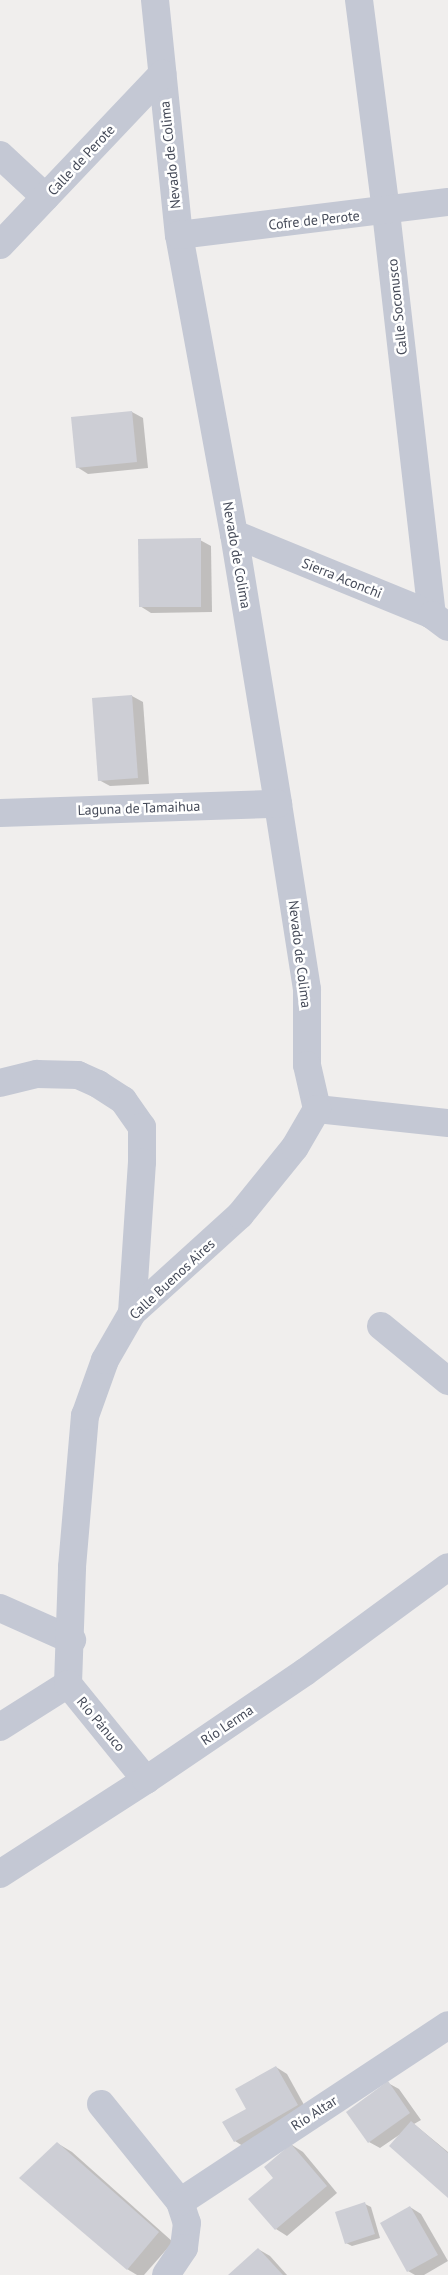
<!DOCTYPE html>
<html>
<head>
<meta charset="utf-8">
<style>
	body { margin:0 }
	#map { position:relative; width:448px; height:2275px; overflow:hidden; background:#f0eeed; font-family:"PT Sans",sans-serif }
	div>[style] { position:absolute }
	.shadow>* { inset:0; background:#0003 }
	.building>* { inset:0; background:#cdced5 }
	.minor>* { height:28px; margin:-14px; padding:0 14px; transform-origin:14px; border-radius:14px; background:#c4c8d4 }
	span { translate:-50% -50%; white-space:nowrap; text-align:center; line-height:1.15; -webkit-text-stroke:5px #fff; paint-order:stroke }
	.street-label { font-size:14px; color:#464b59 }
</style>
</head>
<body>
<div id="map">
	<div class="shadow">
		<i style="clip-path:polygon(132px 412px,143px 418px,148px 468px,88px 474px,77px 467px,72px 418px)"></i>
		<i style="clip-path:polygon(200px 540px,211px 546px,212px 612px,151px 613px,140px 606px)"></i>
		<i style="clip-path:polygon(132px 696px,143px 702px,149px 784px,110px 786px,99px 780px)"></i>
		<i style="clip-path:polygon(276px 2067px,287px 2074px,308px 2112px,246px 2148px,235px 2141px,248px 2109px)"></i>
		<i style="clip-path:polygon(388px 2083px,399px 2089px,421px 2120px,414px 2124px,448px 2152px,448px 2196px,399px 2135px,380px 2148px,369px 2142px)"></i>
		<i style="clip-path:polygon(57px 2143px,72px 2152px,173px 2242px,144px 2275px,137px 2275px,127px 2269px)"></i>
		<i style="clip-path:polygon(292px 2145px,303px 2152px,337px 2193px,287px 2236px,276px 2229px,275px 2178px)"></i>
		<i style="clip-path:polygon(365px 2204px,371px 2207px,380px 2238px,352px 2246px,346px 2243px)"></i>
		<i style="clip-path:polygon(410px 2207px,421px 2214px,448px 2261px,424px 2275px,415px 2275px,408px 2271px)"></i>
		<i style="clip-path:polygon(258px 2249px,270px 2256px,287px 2275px,230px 2275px)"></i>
	</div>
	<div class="building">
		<i style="clip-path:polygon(132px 411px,137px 462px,76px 468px,71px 417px)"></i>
		<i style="clip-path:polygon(201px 538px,201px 607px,139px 607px,138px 539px)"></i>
		<i style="clip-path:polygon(132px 695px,138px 778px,98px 781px,92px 698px)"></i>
		<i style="clip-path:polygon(276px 2066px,298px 2105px,234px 2142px,222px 2122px,246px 2109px,235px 2089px)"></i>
		<i style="clip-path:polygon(388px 2081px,410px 2113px,368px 2143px,346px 2112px)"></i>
		<i style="clip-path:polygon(411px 2121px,448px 2153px,448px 2198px,389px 2146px)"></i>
		<i style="clip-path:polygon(57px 2142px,159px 2232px,127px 2270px,19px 2178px)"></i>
		<i style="clip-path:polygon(291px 2144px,327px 2186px,275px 2230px,248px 2199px,273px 2178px,264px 2167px)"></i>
		<i style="clip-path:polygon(365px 2202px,375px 2234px,345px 2244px,335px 2212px)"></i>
		<i style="clip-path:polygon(410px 2206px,438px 2255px,407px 2272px,380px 2223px)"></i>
		<i style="clip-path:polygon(258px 2248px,283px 2275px,228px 2275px)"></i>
	</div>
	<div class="minor">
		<i style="left:155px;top:0;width:236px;rotate:84.2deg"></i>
		<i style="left:179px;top:235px;width:304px;rotate:79.6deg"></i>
		<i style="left:234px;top:534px;width:274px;rotate:80.7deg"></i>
		<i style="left:278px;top:804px;width:188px;rotate:81.1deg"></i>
		<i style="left:307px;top:990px;width:75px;rotate:90deg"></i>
		<i style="left:307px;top:1065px;width:45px;rotate:77.2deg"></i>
		<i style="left:359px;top:0;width:214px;rotate:82.7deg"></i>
		<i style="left:386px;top:212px;width:406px;rotate:83.5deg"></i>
		<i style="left:0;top:155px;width:62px;rotate:43deg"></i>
		<i style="left:179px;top:235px;width:271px;rotate:-7deg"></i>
		<i style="left:0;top:245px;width:236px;rotate:-46.5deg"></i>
		<i style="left:234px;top:534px;width:214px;rotate:22.2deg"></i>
		<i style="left:432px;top:615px;width:20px;rotate:37deg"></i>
		<i style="left:0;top:813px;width:278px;rotate:-1.9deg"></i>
		<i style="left:0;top:1083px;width:38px;rotate:-14deg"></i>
		<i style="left:37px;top:1074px;width:41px;rotate:1.4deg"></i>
		<i style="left:78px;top:1075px;width:22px;rotate:24deg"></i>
		<i style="left:98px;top:1084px;width:30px;rotate:33deg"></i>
		<i style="left:123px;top:1100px;width:33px;rotate:55deg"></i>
		<i style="left:142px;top:1127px;width:35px;rotate:90deg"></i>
		<i style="left:142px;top:1162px;width:151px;rotate:93.8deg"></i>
		<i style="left:317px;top:1109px;width:132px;rotate:6.1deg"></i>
		<i style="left:381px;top:1326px;width:87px;rotate:39.4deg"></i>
		<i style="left:0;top:1608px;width:79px;rotate:24deg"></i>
		<i style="left:68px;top:1684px;width:117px;rotate:-88deg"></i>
		<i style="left:72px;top:1567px;width:152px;rotate:-85.1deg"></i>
		<i style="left:85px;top:1416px;width:59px;rotate:-70.3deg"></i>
		<i style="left:105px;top:1360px;width:54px;rotate:-60.1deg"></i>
		<i style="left:132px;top:1313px;width:146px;rotate:-42.2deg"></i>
		<i style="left:240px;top:1215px;width:87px;rotate:-51deg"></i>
		<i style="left:295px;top:1147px;width:44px;rotate:-59.9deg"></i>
		<i style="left:0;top:1727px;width:80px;rotate:-32.3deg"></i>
		<i style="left:68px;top:1684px;width:124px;rotate:50.9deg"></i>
		<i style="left:0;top:1874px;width:174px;rotate:-32.8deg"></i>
		<i style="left:146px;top:1780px;width:192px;rotate:-34.2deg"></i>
		<i style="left:305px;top:1672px;width:177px;rotate:-36.3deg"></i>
		<i style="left:101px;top:2104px;width:126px;rotate:51.1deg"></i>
		<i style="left:180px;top:2202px;width:22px;rotate:72deg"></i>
		<i style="left:187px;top:2223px;width:25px;rotate:97deg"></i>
		<i style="left:184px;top:2248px;width:32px;rotate:124deg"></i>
		<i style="left:180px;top:2202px;width:321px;rotate:-33.4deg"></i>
	</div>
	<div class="street-label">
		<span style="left:170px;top:155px;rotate:-96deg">Nevado de Colima</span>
		<span style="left:81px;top:160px;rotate:-47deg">Calle de Perote</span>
		<span style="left:314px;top:220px;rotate:-6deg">Cofre de Perote</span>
		<span style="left:397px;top:307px;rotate:-96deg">Calle Soconusco</span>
		<span style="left:237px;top:555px;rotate:80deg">Nevado de Colima</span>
		<span style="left:342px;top:578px;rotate:22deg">Sierra Aconchi</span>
		<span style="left:139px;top:808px;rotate:-2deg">Laguna de Tamaihua</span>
		<span style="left:300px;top:954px;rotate:83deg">Nevado de Colima</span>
		<span style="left:172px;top:1279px;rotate:-43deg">Calle Buenos Aires</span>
		<span style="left:101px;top:1724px;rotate:50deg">Río Pánuco</span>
		<span style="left:227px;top:1725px;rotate:-34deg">Río Lerma</span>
		<span style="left:314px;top:2113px;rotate:-33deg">Río Altar</span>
	</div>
</div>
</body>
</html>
